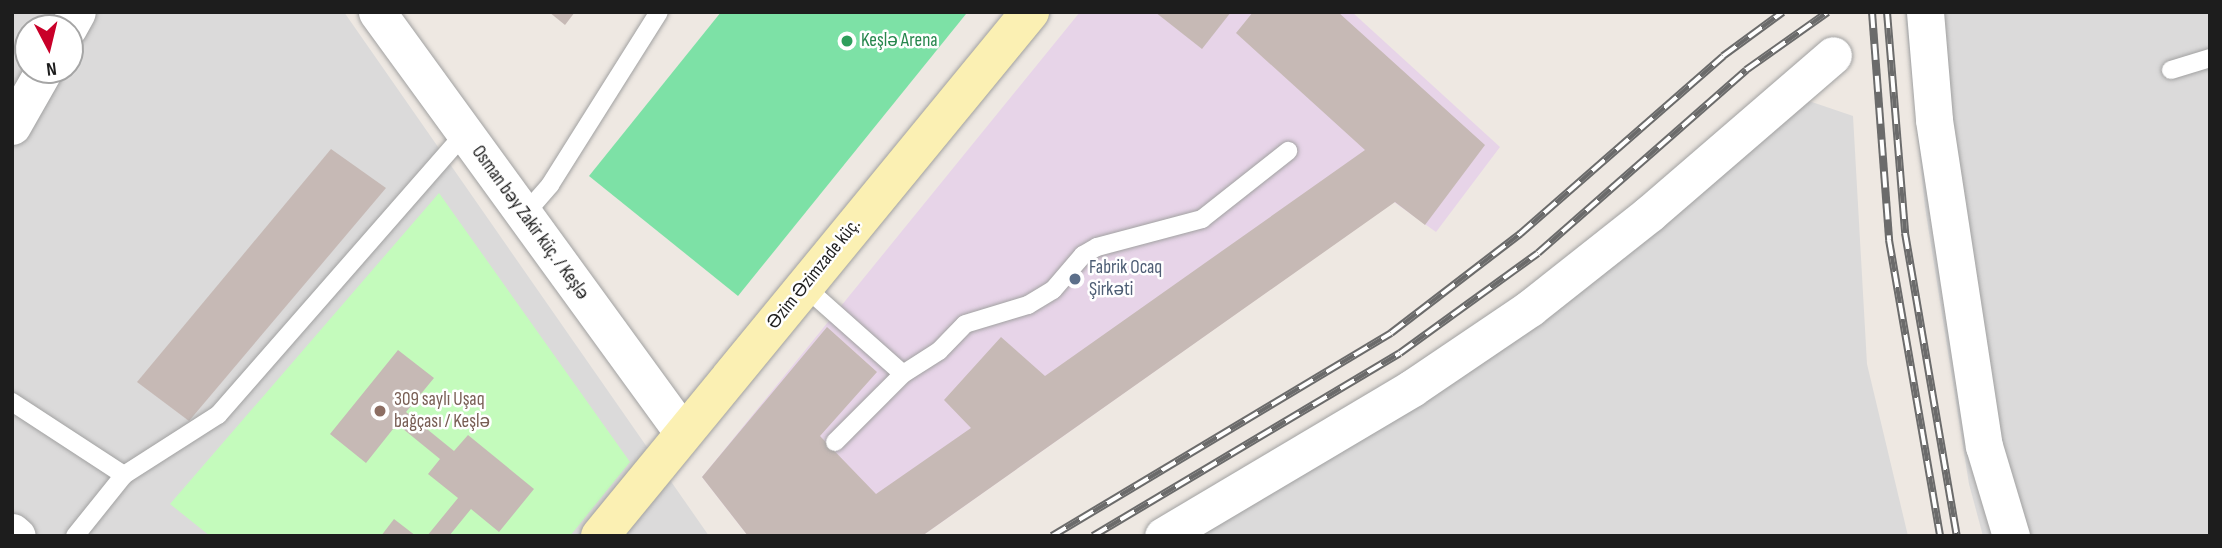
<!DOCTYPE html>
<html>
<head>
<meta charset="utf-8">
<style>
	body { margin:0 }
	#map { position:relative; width:2222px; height:548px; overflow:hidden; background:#eee8e2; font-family:"Sofia Sans Condensed",sans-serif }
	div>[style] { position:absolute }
	.residential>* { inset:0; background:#dbdada }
	.industrial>* { inset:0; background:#e7d4e8 }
	.park>* { inset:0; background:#c4fbbc }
	.pitch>* { inset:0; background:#7de1a6 }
	.building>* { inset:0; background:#c6b9b5 }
	.roads { filter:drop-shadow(0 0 2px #a1a1a1) drop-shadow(0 0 2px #a1a1a1) }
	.lane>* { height:18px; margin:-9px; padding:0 9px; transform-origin:9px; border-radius:9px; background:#fff }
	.street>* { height:37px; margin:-18.5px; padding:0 18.5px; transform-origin:18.5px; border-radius:18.5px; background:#fff }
	.secondary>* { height:38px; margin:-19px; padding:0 19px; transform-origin:19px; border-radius:19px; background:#fbf0b3 }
	.rail>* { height:8px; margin-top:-4px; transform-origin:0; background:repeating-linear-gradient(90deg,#fff 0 16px,#6b6b6b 0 32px); box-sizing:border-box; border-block:2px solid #6b6b6b }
	.dots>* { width:19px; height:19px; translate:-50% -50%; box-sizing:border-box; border:4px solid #fff; border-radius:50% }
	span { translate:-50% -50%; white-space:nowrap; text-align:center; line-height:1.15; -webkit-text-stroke:5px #fff; paint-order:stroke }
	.leisure-label { font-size:19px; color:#27864d }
	.left { translate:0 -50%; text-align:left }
	.street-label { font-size:19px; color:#1d1d1d }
	.service-label { font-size:19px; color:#4e5e75 }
	.education-label { font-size:19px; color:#785e54 }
	.frame { position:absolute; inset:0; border:14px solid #1d1d1d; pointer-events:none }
	.north { position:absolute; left:14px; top:14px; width:70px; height:70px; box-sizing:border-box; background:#fff; border:2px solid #a5a5a5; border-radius:50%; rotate:173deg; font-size:19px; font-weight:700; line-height:28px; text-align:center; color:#1d1d1d }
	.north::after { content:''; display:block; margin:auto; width:24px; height:32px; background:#c90029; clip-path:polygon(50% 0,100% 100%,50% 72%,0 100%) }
</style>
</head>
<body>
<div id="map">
	<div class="residential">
		<i style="clip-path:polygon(evenodd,12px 12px,344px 12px,709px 536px,12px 536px,12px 12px,28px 28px,70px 28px,70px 70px,28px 70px,28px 28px)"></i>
		<i style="clip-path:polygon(1905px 12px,2210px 12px,2210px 536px,1983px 536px,1969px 484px,1925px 207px)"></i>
		<i style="clip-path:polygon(1806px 100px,1853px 116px,1867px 364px,1908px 536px,1190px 536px,1476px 366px,1643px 243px)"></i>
	</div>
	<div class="industrial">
		<i style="clip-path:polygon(1080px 12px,1352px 12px,1500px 147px,1436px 232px,1394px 202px,922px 536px,748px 536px,702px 477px)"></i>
	</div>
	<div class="park">
		<i style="clip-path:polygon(439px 193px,630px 462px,570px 536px,210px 536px,170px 504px)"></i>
	</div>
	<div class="pitch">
		<i style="clip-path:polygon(721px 12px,966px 14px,738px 296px,589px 176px)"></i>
	</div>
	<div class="building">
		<i style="clip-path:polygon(549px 12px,575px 12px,565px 25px)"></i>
		<i style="clip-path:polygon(1155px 12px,1231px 12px,1202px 49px)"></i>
		<i style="clip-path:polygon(1253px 12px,1338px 12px,1485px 145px,1425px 225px,1395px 202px,922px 536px,748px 536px,702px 477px,827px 327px,877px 372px,820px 436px,876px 494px,971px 428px,944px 400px,1001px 337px,1045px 376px,1365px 150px,1236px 33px)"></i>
		<i style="clip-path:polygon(331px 149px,386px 188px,189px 421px,137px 382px)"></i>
		<i style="clip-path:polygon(398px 350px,434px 378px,406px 412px,454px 451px,468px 435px,534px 489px,499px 532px,471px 509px,449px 536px,427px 536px,458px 498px,428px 474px,440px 459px,397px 424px,366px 463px,330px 434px)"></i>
		<i style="clip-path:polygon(394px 519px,416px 536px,381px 536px)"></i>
	</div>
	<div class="roads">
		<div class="lane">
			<i style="left:2171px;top:70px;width:41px;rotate:-17.1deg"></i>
			<i style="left:524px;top:215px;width:40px;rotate:-49deg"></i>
			<i style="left:550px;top:185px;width:204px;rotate:-57.8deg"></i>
			<i style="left:804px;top:286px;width:132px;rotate:41.6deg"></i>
			<i style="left:903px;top:374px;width:43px;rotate:-32.6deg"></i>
			<i style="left:939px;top:351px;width:37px;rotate:-46deg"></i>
			<i style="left:965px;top:324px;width:66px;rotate:-16.8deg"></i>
			<i style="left:1028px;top:305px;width:29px;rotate:-31deg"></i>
			<i style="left:1053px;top:290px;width:46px;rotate:-49.4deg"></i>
			<i style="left:1083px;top:255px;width:16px;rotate:-30deg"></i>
			<i style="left:1097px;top:247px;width:109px;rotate:-14.9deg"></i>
			<i style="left:1202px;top:219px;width:110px;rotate:-38.3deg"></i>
			<i style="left:12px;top:402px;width:134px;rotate:33.1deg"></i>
			<i style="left:835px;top:442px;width:96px;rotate:-45deg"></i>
			<i style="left:75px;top:536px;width:78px;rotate:-51.2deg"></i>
			<i style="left:124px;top:475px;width:112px;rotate:-32.6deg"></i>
			<i style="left:218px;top:415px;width:375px;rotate:-48.8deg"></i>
		</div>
		<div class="street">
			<i style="left:377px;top:12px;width:520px;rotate:53.99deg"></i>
			<i style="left:1925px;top:12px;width:108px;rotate:85.2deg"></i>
			<i style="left:1934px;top:120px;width:330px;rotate:81.3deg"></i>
			<i style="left:1984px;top:446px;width:94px;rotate:73.3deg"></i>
			<i style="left:68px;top:28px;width:18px;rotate:-61deg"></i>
			<i style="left:12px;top:126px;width:64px;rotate:-60.3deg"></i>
			<i style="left:12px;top:532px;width:6px;rotate:39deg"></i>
			<i style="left:1163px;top:536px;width:290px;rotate:-30.7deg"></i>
			<i style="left:1412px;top:388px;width:143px;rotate:-34.1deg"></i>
			<i style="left:1530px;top:308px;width:152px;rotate:-38.3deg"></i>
			<i style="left:1649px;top:214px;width:243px;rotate:-40.8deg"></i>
		</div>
		<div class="secondary">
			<i style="left:600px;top:536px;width:678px;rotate:-50.63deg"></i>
		</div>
	</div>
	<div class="rail">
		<i style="left:1872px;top:12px;width:229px;rotate:85.7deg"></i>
		<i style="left:1889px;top:240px;width:300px;rotate:80.2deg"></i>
		<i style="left:1887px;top:12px;width:222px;rotate:85.3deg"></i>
		<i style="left:1905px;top:233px;width:307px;rotate:80.3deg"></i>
		<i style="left:1052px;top:536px;width:395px;rotate:-30.9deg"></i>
		<i style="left:1391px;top:333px;width:163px;rotate:-37.5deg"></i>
		<i style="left:1520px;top:234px;width:270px;rotate:-41.2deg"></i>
		<i style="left:1723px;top:56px;width:74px;rotate:-36.3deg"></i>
		<i style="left:1093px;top:536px;width:357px;rotate:-30.8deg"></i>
		<i style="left:1400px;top:353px;width:170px;rotate:-35.9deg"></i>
		<i style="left:1538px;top:253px;width:277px;rotate:-41.3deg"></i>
		<i style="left:1746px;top:70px;width:100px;rotate:-35.3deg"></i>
	</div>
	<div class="dots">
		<i style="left:847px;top:41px;background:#2e9e5b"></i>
		<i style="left:1075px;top:279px;background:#5c6f8a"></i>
		<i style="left:380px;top:411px;background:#8d6e63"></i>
	</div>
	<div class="leisure-label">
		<span class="left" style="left:861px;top:41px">Keşlə Arena</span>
	</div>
	<div class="street-label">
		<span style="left:530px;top:223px;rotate:54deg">Osman bəy Zakir küç. / Keşlə</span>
		<span style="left:814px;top:274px;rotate:-51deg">Əzim Əzimzade küç.</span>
	</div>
	<div class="service-label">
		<span class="left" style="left:1089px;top:279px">Fabrik Ocaq<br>Şirkəti</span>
	</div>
	<div class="education-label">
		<span class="left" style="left:394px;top:411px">309 saylı Uşaq<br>bağçası / Keşlə</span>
	</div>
	<div class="frame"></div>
	<div class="north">N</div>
</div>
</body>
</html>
